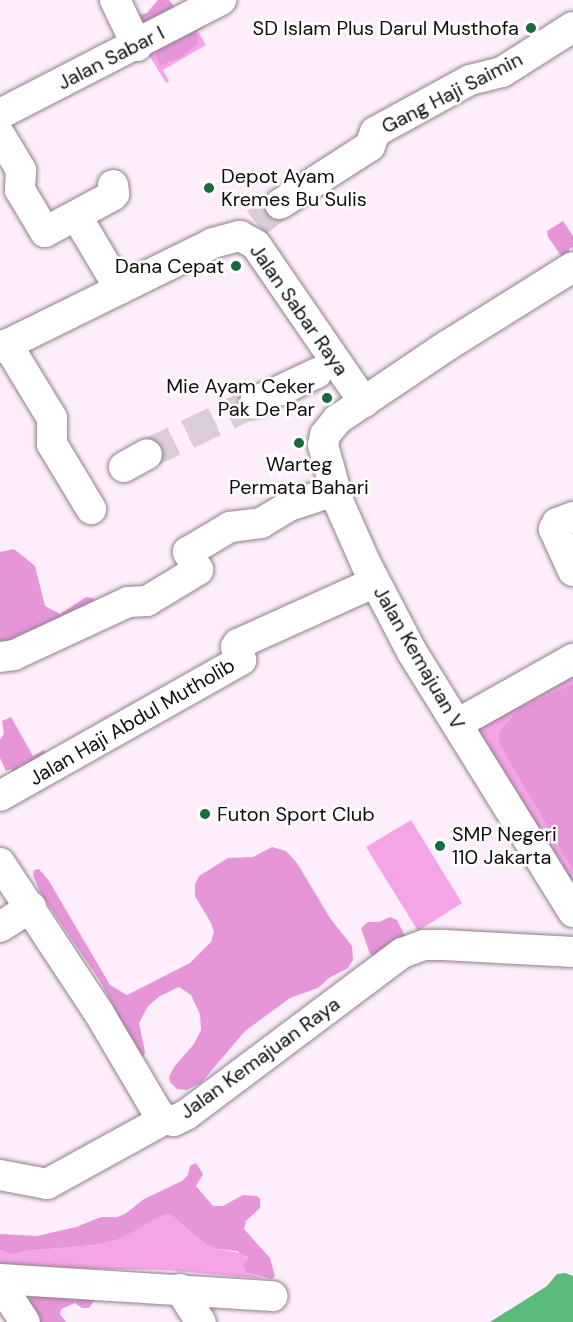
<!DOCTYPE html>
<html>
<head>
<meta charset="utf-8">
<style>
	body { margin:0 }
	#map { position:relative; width:573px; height:1322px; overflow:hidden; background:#feeefb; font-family:"DM Sans",sans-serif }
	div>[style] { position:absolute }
	.green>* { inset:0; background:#f5a4e7 }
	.forest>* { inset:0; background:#e695d9 }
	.water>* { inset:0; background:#5abb7d }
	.minor-tunnel>* { height:30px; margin-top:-15px; transform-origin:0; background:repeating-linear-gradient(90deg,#daccd8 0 30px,transparent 0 45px) }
	.roads { filter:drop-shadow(0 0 2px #8f818c) drop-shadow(0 0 2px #8f818c) }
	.minor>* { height:30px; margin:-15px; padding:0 15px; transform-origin:15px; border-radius:15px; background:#fff }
	.dots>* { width:16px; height:16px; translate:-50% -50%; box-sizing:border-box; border:3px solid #fff; border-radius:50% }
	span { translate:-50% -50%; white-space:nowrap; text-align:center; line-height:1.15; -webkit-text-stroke:5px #fff; paint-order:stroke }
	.poi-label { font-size:20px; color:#110c10 }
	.right { translate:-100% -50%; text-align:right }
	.left { translate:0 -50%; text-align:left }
	.street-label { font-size:20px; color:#110c10 }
</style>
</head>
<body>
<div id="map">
	<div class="green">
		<i style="clip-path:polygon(207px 17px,210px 23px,198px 31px,206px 45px,163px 70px,169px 81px,166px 83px,146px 50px)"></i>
		<i style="clip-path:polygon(573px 665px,573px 885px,467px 724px)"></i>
		<i style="clip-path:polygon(411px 820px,462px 903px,418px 931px,366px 847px)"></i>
		<i style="clip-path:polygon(170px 1214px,205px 1244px,218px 1249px,241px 1253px,248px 1259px,243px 1266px,247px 1273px,266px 1279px,164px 1270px,3px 1267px,0 1262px,0 1250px,13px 1255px,26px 1251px,94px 1245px,130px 1233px,161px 1216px)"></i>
	</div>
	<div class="forest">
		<i style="clip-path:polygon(158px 0,169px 0,177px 10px,154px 25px,139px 23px,139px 15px,147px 13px)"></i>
		<i style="clip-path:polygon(190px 31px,196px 33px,199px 43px,181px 57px,159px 66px,156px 51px)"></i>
		<i style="clip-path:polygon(563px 221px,573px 236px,573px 247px,569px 249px,569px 255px,562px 257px,548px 237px,547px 231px)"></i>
		<i style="clip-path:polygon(14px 549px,35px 566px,45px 606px,60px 614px,86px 597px,93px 598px,98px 603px,0 648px,0 552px)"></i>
		<i style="clip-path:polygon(573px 684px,573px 870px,499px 743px,500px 731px,520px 708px)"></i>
		<i style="clip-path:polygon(11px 717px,33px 756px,44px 750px,52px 764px,17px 781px,11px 769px,6px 771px,0 758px,0 740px,4px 734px,2px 721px)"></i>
		<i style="clip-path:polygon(272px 847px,286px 851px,297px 863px,330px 918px,352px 946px,353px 960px,348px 968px,329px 978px,318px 988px,290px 998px,245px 1031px,201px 1083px,187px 1090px,177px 1089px,170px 1082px,169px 1077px,174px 1067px,194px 1044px,201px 1030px,200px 1014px,191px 995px,179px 987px,160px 996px,148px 1006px,139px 1023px,145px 1052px,143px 1057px,139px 1055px,100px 981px,41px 894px,33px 875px,34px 870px,39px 869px,49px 881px,110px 985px,127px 995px,190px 963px,211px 942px,214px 932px,211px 923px,195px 896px,195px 885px,199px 876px,228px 858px,253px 857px)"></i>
		<i style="clip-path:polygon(390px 917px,397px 920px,405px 936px,379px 958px,370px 954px,361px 928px,368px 922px,379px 922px)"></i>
		<i style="clip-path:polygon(196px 1163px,203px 1174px,196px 1186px,213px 1206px,223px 1206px,243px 1195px,257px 1196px,260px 1199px,260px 1208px,246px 1221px,244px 1229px,270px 1258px,275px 1276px,272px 1279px,247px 1273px,243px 1266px,248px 1258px,237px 1251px,218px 1249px,205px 1244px,170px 1214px,161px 1216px,122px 1238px,94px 1245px,26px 1251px,13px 1255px,0 1250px,0 1234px,37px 1236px,76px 1227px,101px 1217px,117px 1217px,125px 1214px,144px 1199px,182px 1181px,188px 1175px,190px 1166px)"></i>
		<i style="clip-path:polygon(37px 1294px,95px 1299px,89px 1308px,82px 1308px,75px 1303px,61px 1309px,60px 1314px,66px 1322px,39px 1322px,30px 1308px,29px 1299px)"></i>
	</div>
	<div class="water">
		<i style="clip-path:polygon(565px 1273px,573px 1276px,573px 1322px,490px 1322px,547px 1286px,557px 1274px)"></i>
	</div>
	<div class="minor-tunnel">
		<i style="left:256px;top:223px;width:31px;rotate:-38deg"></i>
		<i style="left:147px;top:454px;width:120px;rotate:-25.7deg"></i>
	</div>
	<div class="roads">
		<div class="minor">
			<i style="left:115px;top:0;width:51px;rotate:64.4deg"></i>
			<i style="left:0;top:114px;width:249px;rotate:-27.3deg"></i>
			<i style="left:0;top:135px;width:41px;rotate:59deg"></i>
			<i style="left:21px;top:170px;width:20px;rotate:93deg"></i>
			<i style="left:20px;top:190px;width:49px;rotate:59.2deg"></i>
			<i style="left:45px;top:232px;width:76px;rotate:-28.2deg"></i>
			<i style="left:112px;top:196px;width:3px;rotate:-45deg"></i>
			<i style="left:114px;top:194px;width:9px;rotate:-96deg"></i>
			<i style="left:280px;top:204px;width:107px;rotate:-32.8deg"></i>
			<i style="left:370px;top:146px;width:15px;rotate:-70deg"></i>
			<i style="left:375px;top:132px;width:108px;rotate:-28.7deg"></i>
			<i style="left:470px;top:80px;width:33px;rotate:-14deg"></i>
			<i style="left:502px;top:72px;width:84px;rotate:-32.4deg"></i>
			<i style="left:77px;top:217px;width:84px;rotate:59.2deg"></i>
			<i style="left:573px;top:267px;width:147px;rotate:148deg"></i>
			<i style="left:448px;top:345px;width:134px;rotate:146deg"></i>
			<i style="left:337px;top:420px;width:19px;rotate:129deg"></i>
			<i style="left:325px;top:435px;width:10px;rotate:101deg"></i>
			<i style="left:323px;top:445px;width:60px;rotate:74.6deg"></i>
			<i style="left:339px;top:503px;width:67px;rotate:66.1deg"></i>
			<i style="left:366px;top:564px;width:99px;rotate:62.4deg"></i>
			<i style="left:412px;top:652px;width:306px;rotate:58.2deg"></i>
			<i style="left:7px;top:344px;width:87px;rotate:58.7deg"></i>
			<i style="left:52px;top:418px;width:26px;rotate:90deg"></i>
			<i style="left:52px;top:444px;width:76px;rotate:59deg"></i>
			<i style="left:0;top:348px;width:237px;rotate:-26.2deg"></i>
			<i style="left:213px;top:243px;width:28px;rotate:-15deg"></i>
			<i style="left:240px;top:236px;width:18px;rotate:29deg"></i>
			<i style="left:256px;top:245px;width:191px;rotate:55.5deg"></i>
			<i style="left:279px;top:391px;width:42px;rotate:-25.3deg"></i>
			<i style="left:255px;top:402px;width:9px;rotate:-27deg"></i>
			<i style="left:124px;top:467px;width:26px;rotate:-29deg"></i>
			<i style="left:573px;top:517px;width:17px;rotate:159deg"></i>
			<i style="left:557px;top:523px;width:7px;rotate:117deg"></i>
			<i style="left:554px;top:529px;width:46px;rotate:65.7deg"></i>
			<i style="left:0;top:657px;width:14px;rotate:-8deg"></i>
			<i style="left:14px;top:655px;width:126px;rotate:-24.9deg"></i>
			<i style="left:128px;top:602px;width:19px;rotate:-3deg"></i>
			<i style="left:147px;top:601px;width:60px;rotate:-31.3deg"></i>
			<i style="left:198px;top:570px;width:21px;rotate:-119deg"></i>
			<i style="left:188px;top:552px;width:49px;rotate:-30.8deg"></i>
			<i style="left:230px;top:527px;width:31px;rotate:-7deg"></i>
			<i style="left:261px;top:523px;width:33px;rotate:-31deg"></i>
			<i style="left:289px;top:506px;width:48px;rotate:-18.1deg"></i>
			<i style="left:457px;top:724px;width:133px;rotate:-29.3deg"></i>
			<i style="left:0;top:796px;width:277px;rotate:-29.4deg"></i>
			<i style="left:241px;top:660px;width:14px;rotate:-111deg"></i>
			<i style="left:236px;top:647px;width:4px;rotate:-56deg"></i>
			<i style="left:238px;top:644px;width:150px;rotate:-24.3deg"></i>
			<i style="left:0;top:863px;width:180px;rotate:56.6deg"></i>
			<i style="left:99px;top:1013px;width:116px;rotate:59.5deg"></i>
			<i style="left:158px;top:1113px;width:9px;rotate:41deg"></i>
			<i style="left:165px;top:1119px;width:9px;rotate:13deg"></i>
			<i style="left:174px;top:1121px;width:13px;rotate:-27deg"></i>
			<i style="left:186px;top:1115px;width:270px;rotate:-36.9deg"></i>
			<i style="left:402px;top:953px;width:23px;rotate:-20deg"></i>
			<i style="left:424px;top:945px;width:20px"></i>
			<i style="left:444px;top:945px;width:129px;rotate:3.1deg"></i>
			<i style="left:0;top:927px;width:37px;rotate:-33deg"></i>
			<i style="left:0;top:1175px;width:48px;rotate:10.8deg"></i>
			<i style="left:47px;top:1184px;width:135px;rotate:-28.8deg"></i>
			<i style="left:0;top:1279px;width:273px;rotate:3.6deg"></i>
			<i style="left:0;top:1284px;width:45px;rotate:56.7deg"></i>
			<i style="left:180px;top:1289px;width:39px;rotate:58deg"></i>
		</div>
	</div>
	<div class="dots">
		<i style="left:531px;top:28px;background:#176b3c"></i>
		<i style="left:209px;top:188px;background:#176b3c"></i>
		<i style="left:236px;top:266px;background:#176b3c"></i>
		<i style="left:327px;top:398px;background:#176b3c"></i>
		<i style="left:299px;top:443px;background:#176b3c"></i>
		<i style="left:205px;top:814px;background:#176b3c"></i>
		<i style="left:440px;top:846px;background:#176b3c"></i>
	</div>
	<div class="poi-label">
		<span class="right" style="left:519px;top:28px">SD Islam Plus Darul Musthofa</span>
		<span class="left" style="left:221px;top:188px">Depot Ayam<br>Kremes Bu Sulis</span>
		<span class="right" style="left:224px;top:266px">Dana Cepat</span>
		<span class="right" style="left:315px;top:398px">Mie Ayam Ceker<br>Pak De Par</span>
		<span style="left:299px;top:476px">Warteg<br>Permata Bahari</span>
		<span class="left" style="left:217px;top:814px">Futon Sport Club</span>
		<span class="left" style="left:452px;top:846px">SMP Negeri<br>110 Jakarta</span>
	</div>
	<div class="street-label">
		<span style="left:111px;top:58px;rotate:-27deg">Jalan Sabar I</span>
		<span style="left:452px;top:93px;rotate:-27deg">Gang Haji Saimin</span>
		<span style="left:299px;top:310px;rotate:55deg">Jalan Sabar Raya</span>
		<span style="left:419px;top:658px;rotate:60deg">Jalan Kemajuan V</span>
		<span style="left:132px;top:722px;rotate:-30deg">Jalan Haji Abdul Mutholib</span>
		<span style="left:260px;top:1058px;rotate:-36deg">Jalan Kemajuan Raya</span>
	</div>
</div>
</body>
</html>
